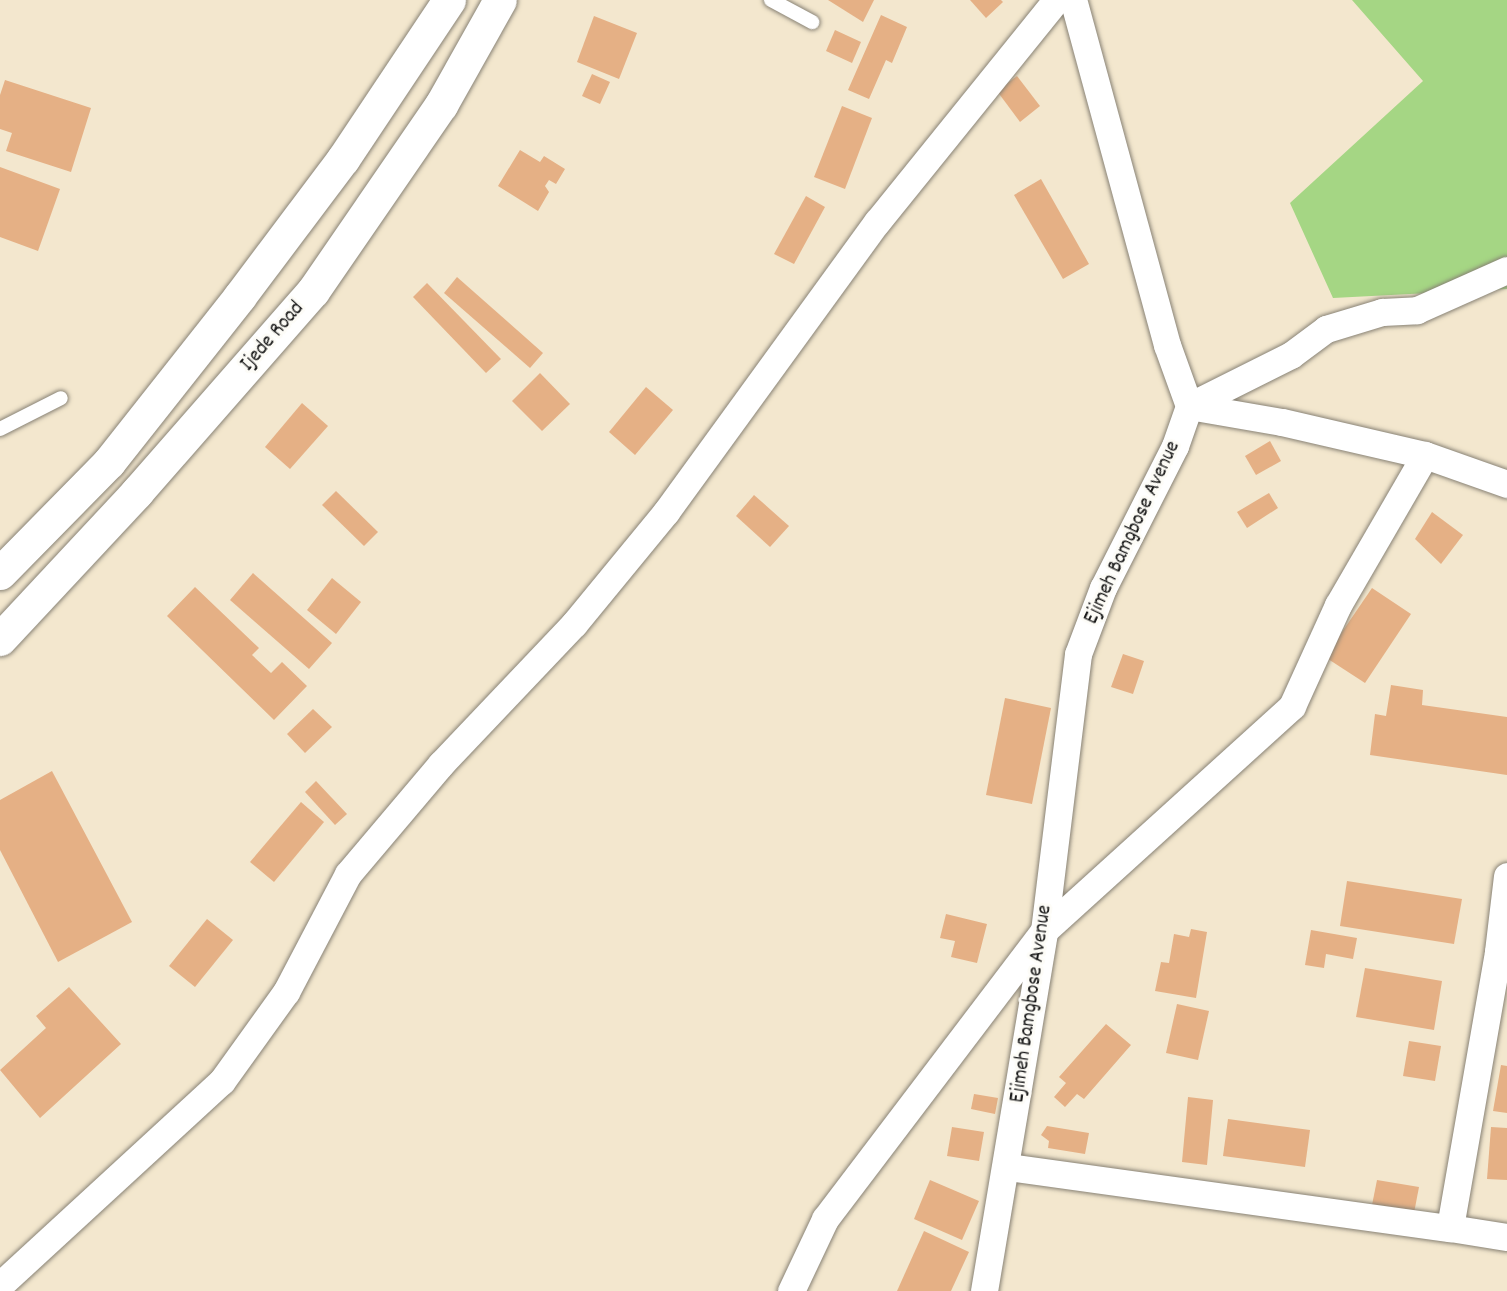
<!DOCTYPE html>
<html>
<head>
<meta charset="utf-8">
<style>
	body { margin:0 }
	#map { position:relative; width:1507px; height:1291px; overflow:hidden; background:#f3e7ce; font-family:Dekko,sans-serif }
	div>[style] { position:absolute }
	.green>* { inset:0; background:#a5d684 }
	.building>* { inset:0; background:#e5b085 }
	.roads { filter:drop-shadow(0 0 2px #888275) drop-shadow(0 0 2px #888275) }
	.service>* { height:14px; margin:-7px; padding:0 7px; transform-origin:7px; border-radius:7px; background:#fff }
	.minor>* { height:27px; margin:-13.5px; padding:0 13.5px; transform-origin:13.5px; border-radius:13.5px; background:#fff }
	.secondary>* { height:33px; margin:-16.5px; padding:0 16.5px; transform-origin:16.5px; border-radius:16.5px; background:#fff }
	span { translate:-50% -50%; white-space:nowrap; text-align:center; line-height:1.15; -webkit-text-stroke:6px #fdfcf7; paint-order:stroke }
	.street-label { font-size:21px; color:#1c1c1c }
</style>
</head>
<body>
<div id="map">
	<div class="green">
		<i style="clip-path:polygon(1352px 0,1507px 0,1507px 289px,1333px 298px,1290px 203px,1423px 81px)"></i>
	</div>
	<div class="building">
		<i style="clip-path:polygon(828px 0,874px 0,863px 22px)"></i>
		<i style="clip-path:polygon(970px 0,1001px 0,1003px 2px,986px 18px)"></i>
		<i style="clip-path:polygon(881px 15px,907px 27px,892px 63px,886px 60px,869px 99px,848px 90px)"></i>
		<i style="clip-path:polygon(594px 16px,637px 33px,619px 79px,577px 62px)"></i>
		<i style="clip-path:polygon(835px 30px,861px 42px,852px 63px,826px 51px)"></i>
		<i style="clip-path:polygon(592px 74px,610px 82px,600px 104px,582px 96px)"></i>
		<i style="clip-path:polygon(1017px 76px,1040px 106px,1020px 122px,997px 91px)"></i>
		<i style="clip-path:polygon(5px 80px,91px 108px,71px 172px,6px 151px,12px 133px,0 129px,0 95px)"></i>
		<i style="clip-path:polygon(842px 106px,872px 118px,845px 189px,814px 177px)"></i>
		<i style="clip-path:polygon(520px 150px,540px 162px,544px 156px,565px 169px,556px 184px,549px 180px,545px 186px,549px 192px,538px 211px,498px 186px)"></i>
		<i style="clip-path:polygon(0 167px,60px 189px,38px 251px,0 237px)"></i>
		<i style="clip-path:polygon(1041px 179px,1089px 264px,1063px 279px,1014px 195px)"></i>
		<i style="clip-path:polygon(806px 196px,825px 207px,794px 264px,774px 254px)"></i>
		<i style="clip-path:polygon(457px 277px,543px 353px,530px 368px,444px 293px)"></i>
		<i style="clip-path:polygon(427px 283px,501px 359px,486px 373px,413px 297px)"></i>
		<i style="clip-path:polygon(540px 373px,570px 404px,542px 431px,512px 401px)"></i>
		<i style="clip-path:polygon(646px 387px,673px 410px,635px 455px,609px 432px)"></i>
		<i style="clip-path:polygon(302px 403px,328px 426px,290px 469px,265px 447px)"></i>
		<i style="clip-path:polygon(1270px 441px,1281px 461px,1256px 475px,1245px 456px)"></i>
		<i style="clip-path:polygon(336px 491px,378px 532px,364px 546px,322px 505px)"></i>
		<i style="clip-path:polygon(1269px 493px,1278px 508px,1247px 528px,1237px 512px)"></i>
		<i style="clip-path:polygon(754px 495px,789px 526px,770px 547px,736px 516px)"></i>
		<i style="clip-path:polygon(1432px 512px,1463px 535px,1441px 564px,1415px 539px)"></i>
		<i style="clip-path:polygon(253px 573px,332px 643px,309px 669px,230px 600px)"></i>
		<i style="clip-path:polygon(332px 578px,361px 602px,336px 634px,307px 610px)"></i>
		<i style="clip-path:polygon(195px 587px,259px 648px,252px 655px,271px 673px,282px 662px,307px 686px,274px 720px,167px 616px)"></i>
		<i style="clip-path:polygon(1372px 588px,1411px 614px,1365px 683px,1325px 657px)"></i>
		<i style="clip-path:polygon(1123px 654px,1144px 661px,1133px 694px,1111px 687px)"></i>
		<i style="clip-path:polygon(1391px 685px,1423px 690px,1422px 705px,1507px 717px,1507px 775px,1370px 755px,1375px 714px,1386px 716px)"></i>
		<i style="clip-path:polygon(1005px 698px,1051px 708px,1032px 804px,986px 795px)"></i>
		<i style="clip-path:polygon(313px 709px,332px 727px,305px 753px,287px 734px)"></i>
		<i style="clip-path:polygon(52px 771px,132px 922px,58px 962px,0 850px,0 800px)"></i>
		<i style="clip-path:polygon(316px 781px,347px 814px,335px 825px,305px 792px)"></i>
		<i style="clip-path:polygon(301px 802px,324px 822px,274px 882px,250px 862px)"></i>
		<i style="clip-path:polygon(1347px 881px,1462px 899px,1454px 944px,1340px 926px)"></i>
		<i style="clip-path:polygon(946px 914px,987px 924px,977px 963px,951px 957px,955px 941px,940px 938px)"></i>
		<i style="clip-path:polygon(207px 919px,233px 940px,195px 987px,169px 966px)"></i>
		<i style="clip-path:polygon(1191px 929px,1207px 932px,1196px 998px,1155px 991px,1161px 962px,1169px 963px,1174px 934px,1189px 937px)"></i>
		<i style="clip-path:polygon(1311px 930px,1357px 938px,1353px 959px,1326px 954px,1324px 968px,1305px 965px)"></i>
		<i style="clip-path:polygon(1365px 968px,1442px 981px,1434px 1030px,1356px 1017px)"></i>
		<i style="clip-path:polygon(69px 987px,121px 1044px,40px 1118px,0 1070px,46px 1028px,36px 1016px)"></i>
		<i style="clip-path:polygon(1177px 1004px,1209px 1011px,1198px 1060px,1166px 1053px)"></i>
		<i style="clip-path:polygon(1106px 1024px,1131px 1045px,1084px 1099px,1077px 1094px,1065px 1107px,1054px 1097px,1066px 1083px,1059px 1077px)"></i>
		<i style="clip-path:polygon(1409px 1041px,1441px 1046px,1435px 1081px,1403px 1076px)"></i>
		<i style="clip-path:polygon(1501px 1065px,1507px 1066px,1507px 1113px,1493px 1111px)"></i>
		<i style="clip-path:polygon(974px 1094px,998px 1098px,995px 1114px,971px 1109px)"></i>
		<i style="clip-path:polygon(1188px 1097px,1213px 1100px,1207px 1165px,1182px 1162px)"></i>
		<i style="clip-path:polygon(1228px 1119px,1310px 1130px,1305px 1167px,1223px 1156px)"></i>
		<i style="clip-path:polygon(1047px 1126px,1089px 1133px,1085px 1154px,1048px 1148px,1049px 1141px,1041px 1135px)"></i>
		<i style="clip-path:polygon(952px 1127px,984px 1132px,979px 1161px,947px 1156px)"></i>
		<i style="clip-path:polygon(1491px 1127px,1507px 1128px,1507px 1180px,1487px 1179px)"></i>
		<i style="clip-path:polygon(930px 1180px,979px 1201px,962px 1240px,914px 1219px)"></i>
		<i style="clip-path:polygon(1377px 1180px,1419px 1187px,1414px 1213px,1372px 1205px)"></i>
		<i style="clip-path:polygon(924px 1231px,969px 1252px,951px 1291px,897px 1291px)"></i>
	</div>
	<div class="roads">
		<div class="service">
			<i style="left:771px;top:0;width:47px;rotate:28.2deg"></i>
			<i style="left:0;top:429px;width:68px;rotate:-26.9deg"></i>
		</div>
		<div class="minor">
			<i style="left:1189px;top:406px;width:114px;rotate:-26.6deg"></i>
			<i style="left:1291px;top:355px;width:44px;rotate:-36.6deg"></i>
			<i style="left:1326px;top:329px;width:59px;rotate:-16.9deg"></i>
			<i style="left:1382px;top:312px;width:35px;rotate:-3deg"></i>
			<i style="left:1417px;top:310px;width:98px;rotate:-24deg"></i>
			<i style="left:1189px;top:406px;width:94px;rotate:9.8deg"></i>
			<i style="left:1282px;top:422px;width:147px;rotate:13deg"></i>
			<i style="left:1425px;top:455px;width:87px;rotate:19.5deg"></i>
			<i style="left:1507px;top:876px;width:77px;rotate:96.8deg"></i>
			<i style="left:1498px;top:952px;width:280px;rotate:99.9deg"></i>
			<i style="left:1450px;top:1228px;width:58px;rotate:9deg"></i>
			<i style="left:1008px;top:1167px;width:446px;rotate:7.9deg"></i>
			<i style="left:0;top:1285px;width:301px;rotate:-42.6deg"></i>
			<i style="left:222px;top:1081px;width:110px;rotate:-54.3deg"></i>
			<i style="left:286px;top:992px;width:133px;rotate:-62.3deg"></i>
			<i style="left:348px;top:874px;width:144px;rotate:-49.8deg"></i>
			<i style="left:441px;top:764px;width:193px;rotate:-46.5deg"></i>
			<i style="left:574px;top:624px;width:145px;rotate:-50.6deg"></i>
			<i style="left:666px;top:512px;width:359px;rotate:-54deg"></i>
			<i style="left:877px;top:222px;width:285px;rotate:-51.1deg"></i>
			<i style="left:791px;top:1291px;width:80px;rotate:-64.7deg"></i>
			<i style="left:825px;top:1219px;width:362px;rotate:-52.8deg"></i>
			<i style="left:1044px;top:931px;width:335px;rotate:-42.2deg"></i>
			<i style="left:1292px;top:706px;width:111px;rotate:-65.5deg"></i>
			<i style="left:1338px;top:605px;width:173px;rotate:-59.9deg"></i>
			<i style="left:984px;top:1291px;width:365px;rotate:-80.5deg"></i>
			<i style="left:1044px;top:931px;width:279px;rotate:-83deg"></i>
			<i style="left:1078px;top:654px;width:71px;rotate:-69.3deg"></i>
			<i style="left:1103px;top:588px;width:159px;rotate:-63.1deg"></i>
			<i style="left:1175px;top:446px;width:42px;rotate:-70.7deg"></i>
			<i style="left:1189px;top:406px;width:65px;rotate:-109.8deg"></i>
			<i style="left:1167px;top:345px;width:358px;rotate:-105.2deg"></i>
		</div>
		<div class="secondary">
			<i style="left:0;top:573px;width:156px;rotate:-45.5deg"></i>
			<i style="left:109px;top:462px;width:211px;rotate:-51.7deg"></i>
			<i style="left:240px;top:296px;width:171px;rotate:-53.1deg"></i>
			<i style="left:343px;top:159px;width:191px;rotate:-56.3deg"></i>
			<i style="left:0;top:639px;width:201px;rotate:-47deg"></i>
			<i style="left:137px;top:492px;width:267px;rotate:-48.8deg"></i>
			<i style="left:313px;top:291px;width:226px;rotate:-55.5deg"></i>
			<i style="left:441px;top:105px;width:120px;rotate:-60.7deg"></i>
		</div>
	</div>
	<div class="street-label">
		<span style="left:273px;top:337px;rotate:-49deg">Ijede Road</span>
		<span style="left:1133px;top:533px;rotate:-65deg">Ejimeh Bamgbose Avenue</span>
		<span style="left:1032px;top:1004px;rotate:-82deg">Ejimeh Bamgbose Avenue</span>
	</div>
</div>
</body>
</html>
